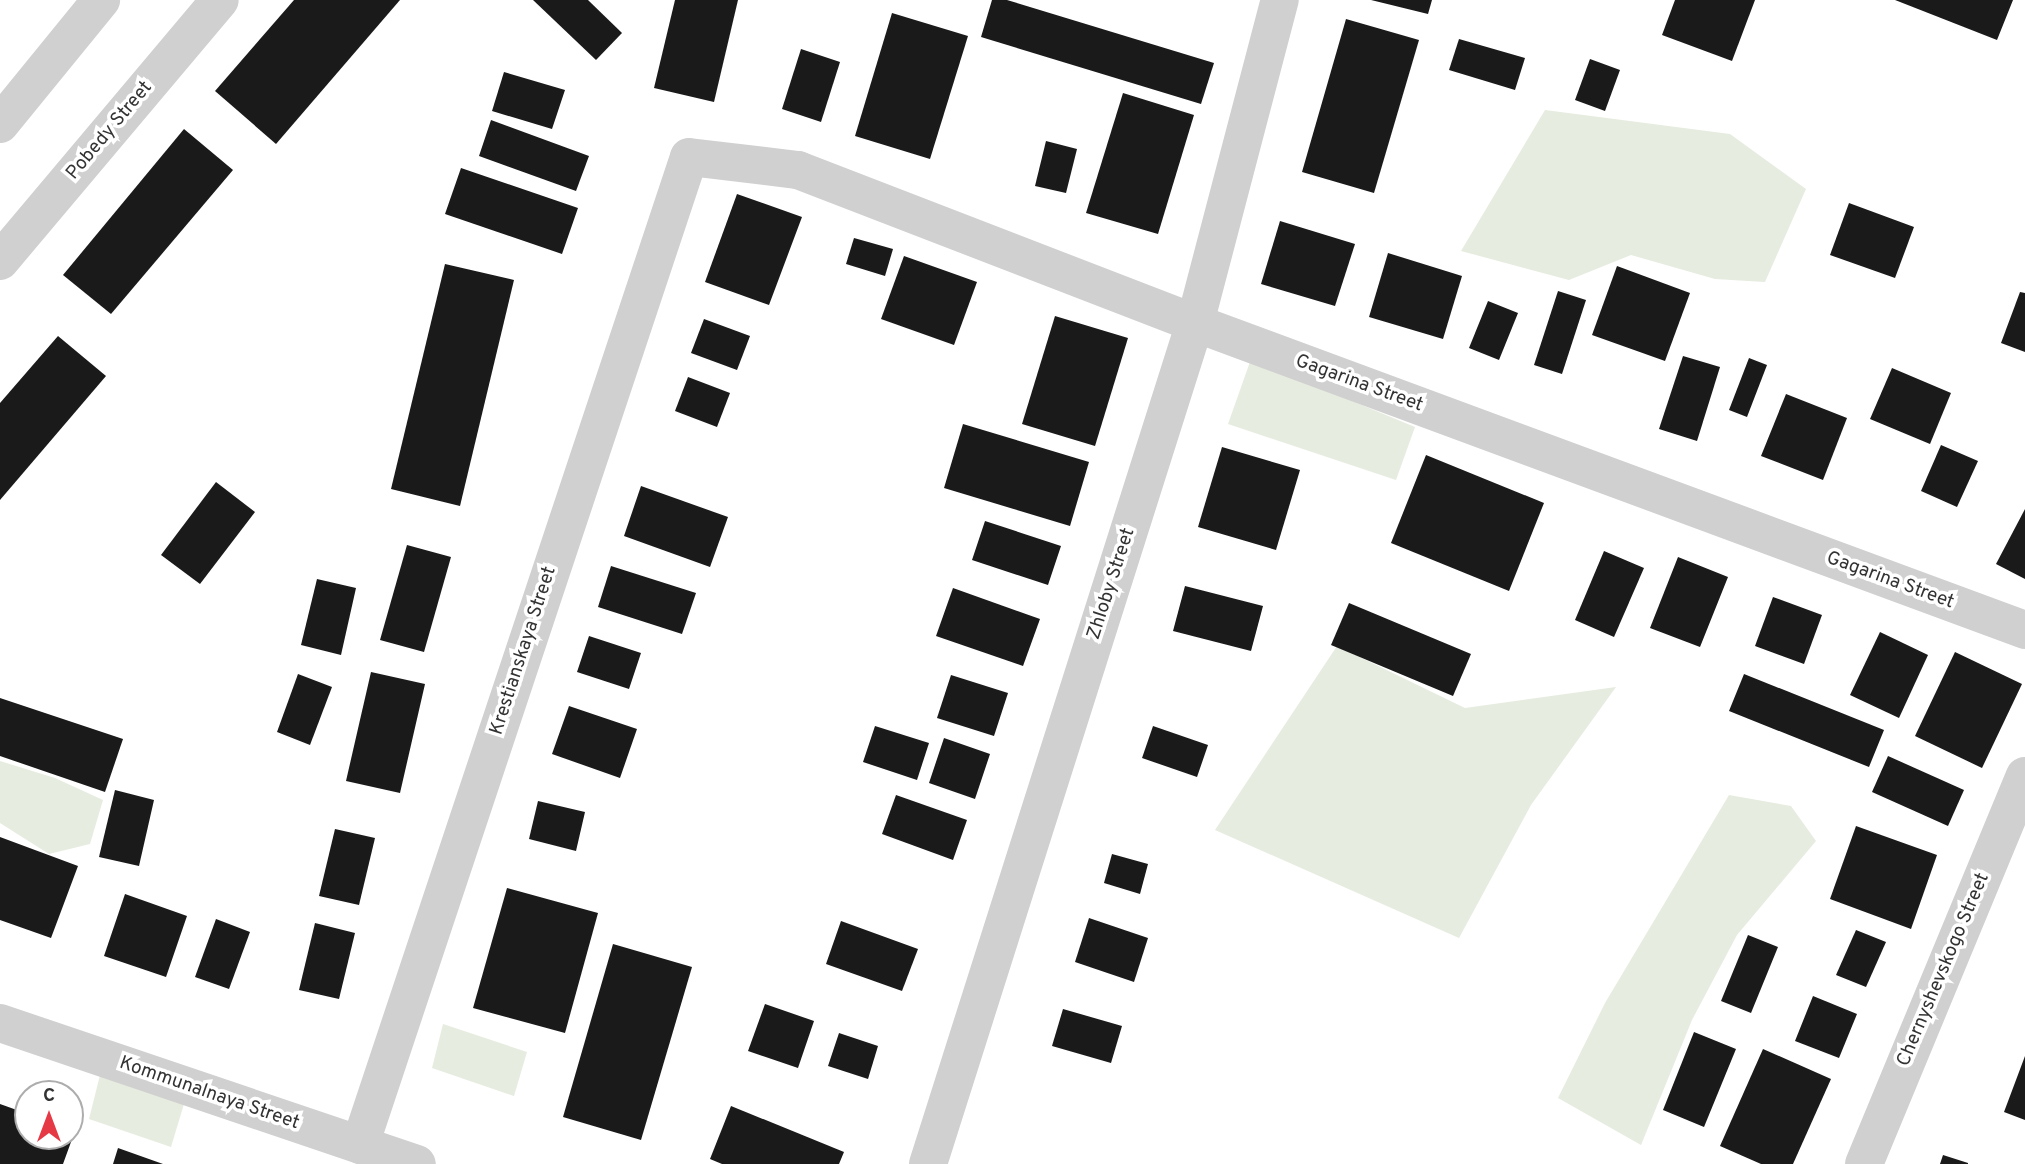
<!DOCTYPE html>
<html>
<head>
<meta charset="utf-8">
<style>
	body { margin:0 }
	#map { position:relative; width:2025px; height:1164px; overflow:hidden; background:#fff; font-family:Overpass,sans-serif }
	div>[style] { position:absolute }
	.green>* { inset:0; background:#e6ecdf }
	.building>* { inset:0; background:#1a1a1a }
	.minor>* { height:38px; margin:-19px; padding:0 19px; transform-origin:19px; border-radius:19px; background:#d0d0d0 }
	span { translate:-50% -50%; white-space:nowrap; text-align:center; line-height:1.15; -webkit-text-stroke:7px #fff; paint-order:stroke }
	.street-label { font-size:19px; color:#333 }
	.north { position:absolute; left:14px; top:1080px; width:70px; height:70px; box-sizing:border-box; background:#fff; border:2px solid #adadad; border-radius:50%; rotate:0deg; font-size:19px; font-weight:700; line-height:28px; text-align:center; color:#333 }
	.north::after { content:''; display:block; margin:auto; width:24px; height:32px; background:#e63946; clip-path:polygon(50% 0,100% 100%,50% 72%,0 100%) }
</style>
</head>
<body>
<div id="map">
	<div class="green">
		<i style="clip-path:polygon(1545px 110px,1730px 134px,1806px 189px,1765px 282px,1715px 279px,1631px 255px,1569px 280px,1461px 251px)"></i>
		<i style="clip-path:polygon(1251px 359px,1415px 427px,1396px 480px,1228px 424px)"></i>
		<i style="clip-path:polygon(1337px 646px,1465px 708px,1616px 687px,1531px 805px,1459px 938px,1215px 830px)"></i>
		<i style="clip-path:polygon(0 761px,55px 778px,103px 800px,90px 844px,49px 854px,0 823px)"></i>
		<i style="clip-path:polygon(1729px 795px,1791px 806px,1816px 841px,1737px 935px,1692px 1020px,1641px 1145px,1558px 1098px,1605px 1003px)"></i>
		<i style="clip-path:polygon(443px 1024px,527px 1052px,514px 1096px,432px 1068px)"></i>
		<i style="clip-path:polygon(100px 1075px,184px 1104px,171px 1147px,89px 1119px)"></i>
	</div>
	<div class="building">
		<i style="clip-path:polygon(294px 0,400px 0,276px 144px,215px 91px)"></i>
		<i style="clip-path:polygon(533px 0,588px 0,622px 33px,596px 60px)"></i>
		<i style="clip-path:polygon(675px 0,738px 0,714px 102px,654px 88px)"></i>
		<i style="clip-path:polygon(992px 0,1007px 0,1214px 63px,1201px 104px,981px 37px)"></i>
		<i style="clip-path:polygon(1371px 0,1432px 0,1428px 14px)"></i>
		<i style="clip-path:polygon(1675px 0,1755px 0,1732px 61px,1662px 35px)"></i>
		<i style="clip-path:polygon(1895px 0,2013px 0,1997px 40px)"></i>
		<i style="clip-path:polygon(892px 13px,968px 36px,930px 159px,855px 136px)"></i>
		<i style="clip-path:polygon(1346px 19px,1419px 40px,1374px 193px,1302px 172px)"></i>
		<i style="clip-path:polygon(1459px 39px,1525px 58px,1515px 90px,1449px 70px)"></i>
		<i style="clip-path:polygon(801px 49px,840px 62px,821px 122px,782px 109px)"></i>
		<i style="clip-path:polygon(1590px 59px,1620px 70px,1605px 111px,1575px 100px)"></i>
		<i style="clip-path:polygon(504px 72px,565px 90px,552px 129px,492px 111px)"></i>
		<i style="clip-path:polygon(1123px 93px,1194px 115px,1158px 234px,1086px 213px)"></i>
		<i style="clip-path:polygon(491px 120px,589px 156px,576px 191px,479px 156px)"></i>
		<i style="clip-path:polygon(184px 129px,233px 170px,111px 314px,63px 275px)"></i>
		<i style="clip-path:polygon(1046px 141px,1077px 149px,1066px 193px,1035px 186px)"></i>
		<i style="clip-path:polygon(461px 168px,578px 208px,562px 254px,445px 214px)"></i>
		<i style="clip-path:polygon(737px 194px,802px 217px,769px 305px,705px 282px)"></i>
		<i style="clip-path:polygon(1849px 203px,1914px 227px,1895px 278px,1830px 255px)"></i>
		<i style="clip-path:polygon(1280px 221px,1355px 244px,1335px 306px,1261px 284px)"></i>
		<i style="clip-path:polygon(854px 238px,893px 249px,885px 276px,846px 264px)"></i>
		<i style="clip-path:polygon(1388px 253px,1462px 276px,1443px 339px,1369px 317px)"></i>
		<i style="clip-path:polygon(904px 256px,977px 282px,954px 345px,881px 319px)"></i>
		<i style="clip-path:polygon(445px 264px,514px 280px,460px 506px,391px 489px)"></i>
		<i style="clip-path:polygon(1617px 266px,1690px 293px,1665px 361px,1592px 335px)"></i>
		<i style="clip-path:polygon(1558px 291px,1586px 300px,1562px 374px,1534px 365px)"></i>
		<i style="clip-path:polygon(2020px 292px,2025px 293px,2025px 352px,2001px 343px)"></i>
		<i style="clip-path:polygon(1488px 301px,1518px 313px,1499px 360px,1469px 348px)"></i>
		<i style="clip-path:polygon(1055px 316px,1128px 338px,1095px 446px,1022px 424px)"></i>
		<i style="clip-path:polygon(704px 319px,750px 336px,737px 370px,691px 353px)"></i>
		<i style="clip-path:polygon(58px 336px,106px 376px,0 500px,0 403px)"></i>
		<i style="clip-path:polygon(1683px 356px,1720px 367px,1697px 441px,1659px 429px)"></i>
		<i style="clip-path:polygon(1749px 358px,1767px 365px,1747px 417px,1729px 410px)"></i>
		<i style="clip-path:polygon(1892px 368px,1951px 393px,1930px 444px,1870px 419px)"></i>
		<i style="clip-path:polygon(688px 377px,730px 393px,717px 427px,675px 411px)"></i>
		<i style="clip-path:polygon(1786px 394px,1847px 418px,1823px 480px,1761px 456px)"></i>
		<i style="clip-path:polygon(963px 424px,1089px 462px,1070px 526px,944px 488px)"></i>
		<i style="clip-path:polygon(1941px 445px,1978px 461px,1957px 507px,1921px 491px)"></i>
		<i style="clip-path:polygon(1222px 447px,1300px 470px,1276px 550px,1198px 527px)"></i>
		<i style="clip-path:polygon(1426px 455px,1544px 503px,1509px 591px,1391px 543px)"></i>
		<i style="clip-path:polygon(216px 482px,255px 512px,200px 584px,161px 555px)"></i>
		<i style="clip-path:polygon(641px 486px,728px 517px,710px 567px,624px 536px)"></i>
		<i style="clip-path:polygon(2025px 509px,2025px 579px,1996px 564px)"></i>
		<i style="clip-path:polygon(985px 521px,1061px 546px,1048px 585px,972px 560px)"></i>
		<i style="clip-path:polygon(407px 545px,451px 557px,424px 652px,380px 640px)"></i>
		<i style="clip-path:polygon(1604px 551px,1644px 568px,1614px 637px,1575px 620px)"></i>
		<i style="clip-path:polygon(1678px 557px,1728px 577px,1700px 647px,1650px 628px)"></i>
		<i style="clip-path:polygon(611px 566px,696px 593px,682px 634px,598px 607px)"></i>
		<i style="clip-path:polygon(317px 579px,356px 588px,341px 655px,301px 645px)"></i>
		<i style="clip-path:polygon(1185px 586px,1263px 606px,1251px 651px,1173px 631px)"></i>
		<i style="clip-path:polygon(953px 588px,1040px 619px,1023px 666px,936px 636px)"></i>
		<i style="clip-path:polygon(1773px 597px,1822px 615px,1804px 664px,1755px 646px)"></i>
		<i style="clip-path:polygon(1349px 603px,1471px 654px,1453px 696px,1331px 645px)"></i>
		<i style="clip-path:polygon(1880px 632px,1928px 655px,1899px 718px,1850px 695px)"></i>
		<i style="clip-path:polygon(589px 636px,641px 653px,629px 689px,577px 672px)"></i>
		<i style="clip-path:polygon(1955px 652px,2022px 684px,1982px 768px,1915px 736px)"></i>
		<i style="clip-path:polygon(371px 672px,425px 684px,400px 793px,346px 781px)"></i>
		<i style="clip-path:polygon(298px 674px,332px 687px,310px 745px,277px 732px)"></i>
		<i style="clip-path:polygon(1744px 674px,1884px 730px,1869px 767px,1729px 711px)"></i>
		<i style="clip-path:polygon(951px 675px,1008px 693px,994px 736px,937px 718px)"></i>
		<i style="clip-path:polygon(0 698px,123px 739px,105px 792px,0 756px)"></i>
		<i style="clip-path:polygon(569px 706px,637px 729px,620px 778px,552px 754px)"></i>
		<i style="clip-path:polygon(875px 726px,929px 743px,917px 780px,863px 762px)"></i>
		<i style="clip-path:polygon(1153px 726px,1208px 745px,1197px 777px,1142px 758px)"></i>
		<i style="clip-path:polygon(944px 738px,990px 754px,975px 799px,929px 783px)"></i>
		<i style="clip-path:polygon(1888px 756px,1964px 790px,1948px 826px,1872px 792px)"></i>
		<i style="clip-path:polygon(115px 790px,154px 800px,139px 866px,99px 857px)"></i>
		<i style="clip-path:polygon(896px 795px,967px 820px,953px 860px,882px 834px)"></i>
		<i style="clip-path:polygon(538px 801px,585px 812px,576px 851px,529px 839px)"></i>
		<i style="clip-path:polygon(1856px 826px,1937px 855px,1911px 929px,1830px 899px)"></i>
		<i style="clip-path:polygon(335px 829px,375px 838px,359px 905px,319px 896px)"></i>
		<i style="clip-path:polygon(0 837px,78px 866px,51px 938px,0 920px)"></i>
		<i style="clip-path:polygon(1112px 854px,1148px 864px,1140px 894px,1104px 883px)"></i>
		<i style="clip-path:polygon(507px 888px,598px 913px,565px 1033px,473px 1008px)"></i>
		<i style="clip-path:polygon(125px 894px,187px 916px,166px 977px,104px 956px)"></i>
		<i style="clip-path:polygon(1089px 918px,1148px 938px,1134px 982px,1075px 962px)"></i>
		<i style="clip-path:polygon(216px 919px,250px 932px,229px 989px,195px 977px)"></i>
		<i style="clip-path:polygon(841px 921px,918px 949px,902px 991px,826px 964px)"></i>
		<i style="clip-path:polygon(315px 923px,355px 933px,339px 999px,299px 990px)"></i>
		<i style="clip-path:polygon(1856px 930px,1886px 942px,1866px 987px,1836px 975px)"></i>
		<i style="clip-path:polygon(1748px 935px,1778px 947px,1751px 1013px,1721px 1001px)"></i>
		<i style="clip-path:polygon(613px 944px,692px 967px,641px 1140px,563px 1117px)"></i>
		<i style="clip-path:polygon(1813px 996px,1857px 1014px,1839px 1058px,1795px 1041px)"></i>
		<i style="clip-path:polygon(765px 1004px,814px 1021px,798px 1068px,748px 1051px)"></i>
		<i style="clip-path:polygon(1063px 1009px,1122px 1026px,1111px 1063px,1052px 1046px)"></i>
		<i style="clip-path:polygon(1694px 1032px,1736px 1049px,1704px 1127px,1663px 1110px)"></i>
		<i style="clip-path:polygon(839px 1033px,878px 1046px,868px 1079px,828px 1066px)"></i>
		<i style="clip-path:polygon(1763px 1049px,1831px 1079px,1793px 1164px,1761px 1164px,1720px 1146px)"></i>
		<i style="clip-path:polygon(2025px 1056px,2025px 1120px,2004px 1112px)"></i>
		<i style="clip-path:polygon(0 1104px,28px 1114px,28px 1136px,70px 1136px,70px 1129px,75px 1131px,63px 1164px,0 1164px)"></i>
		<i style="clip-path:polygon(731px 1106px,844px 1152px,839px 1164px,722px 1164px,710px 1159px)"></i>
		<i style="clip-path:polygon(118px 1148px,163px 1164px,113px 1164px)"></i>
		<i style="clip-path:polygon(1943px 1155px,1968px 1163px,1968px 1164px,1940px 1164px)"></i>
	</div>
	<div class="minor">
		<i style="left:0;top:124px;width:160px;rotate:-50.8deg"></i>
		<i style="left:0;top:261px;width:341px;rotate:-49.9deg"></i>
		<i style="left:0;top:1023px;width:440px;rotate:18.7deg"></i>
		<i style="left:360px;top:1145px;width:1041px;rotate:-71.58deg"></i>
		<i style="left:689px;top:157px;width:110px;rotate:6.8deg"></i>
		<i style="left:798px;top:170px;width:425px;rotate:21.1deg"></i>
		<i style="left:1195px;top:323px;width:885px;rotate:20.3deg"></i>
		<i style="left:928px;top:1164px;width:882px;rotate:-72.39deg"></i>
		<i style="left:1195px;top:323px;width:334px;rotate:-75.3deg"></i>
		<i style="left:1864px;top:1164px;width:420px;rotate:-67.5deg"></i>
	</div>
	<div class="street-label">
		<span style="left:110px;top:131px;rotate:-50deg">Pobedy Street</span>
		<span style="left:1359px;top:384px;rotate:20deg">Gagarina Street</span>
		<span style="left:1890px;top:581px;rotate:20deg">Gagarina Street</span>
		<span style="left:1112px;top:584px;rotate:-72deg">Zhloby Street</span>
		<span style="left:524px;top:651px;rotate:-72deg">Krestianskaya Street</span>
		<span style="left:1944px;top:970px;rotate:-67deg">Chernyshevskogo Street</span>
		<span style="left:209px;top:1094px;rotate:19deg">Kommunalnaya Street</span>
	</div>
	<div class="north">С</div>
</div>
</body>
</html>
